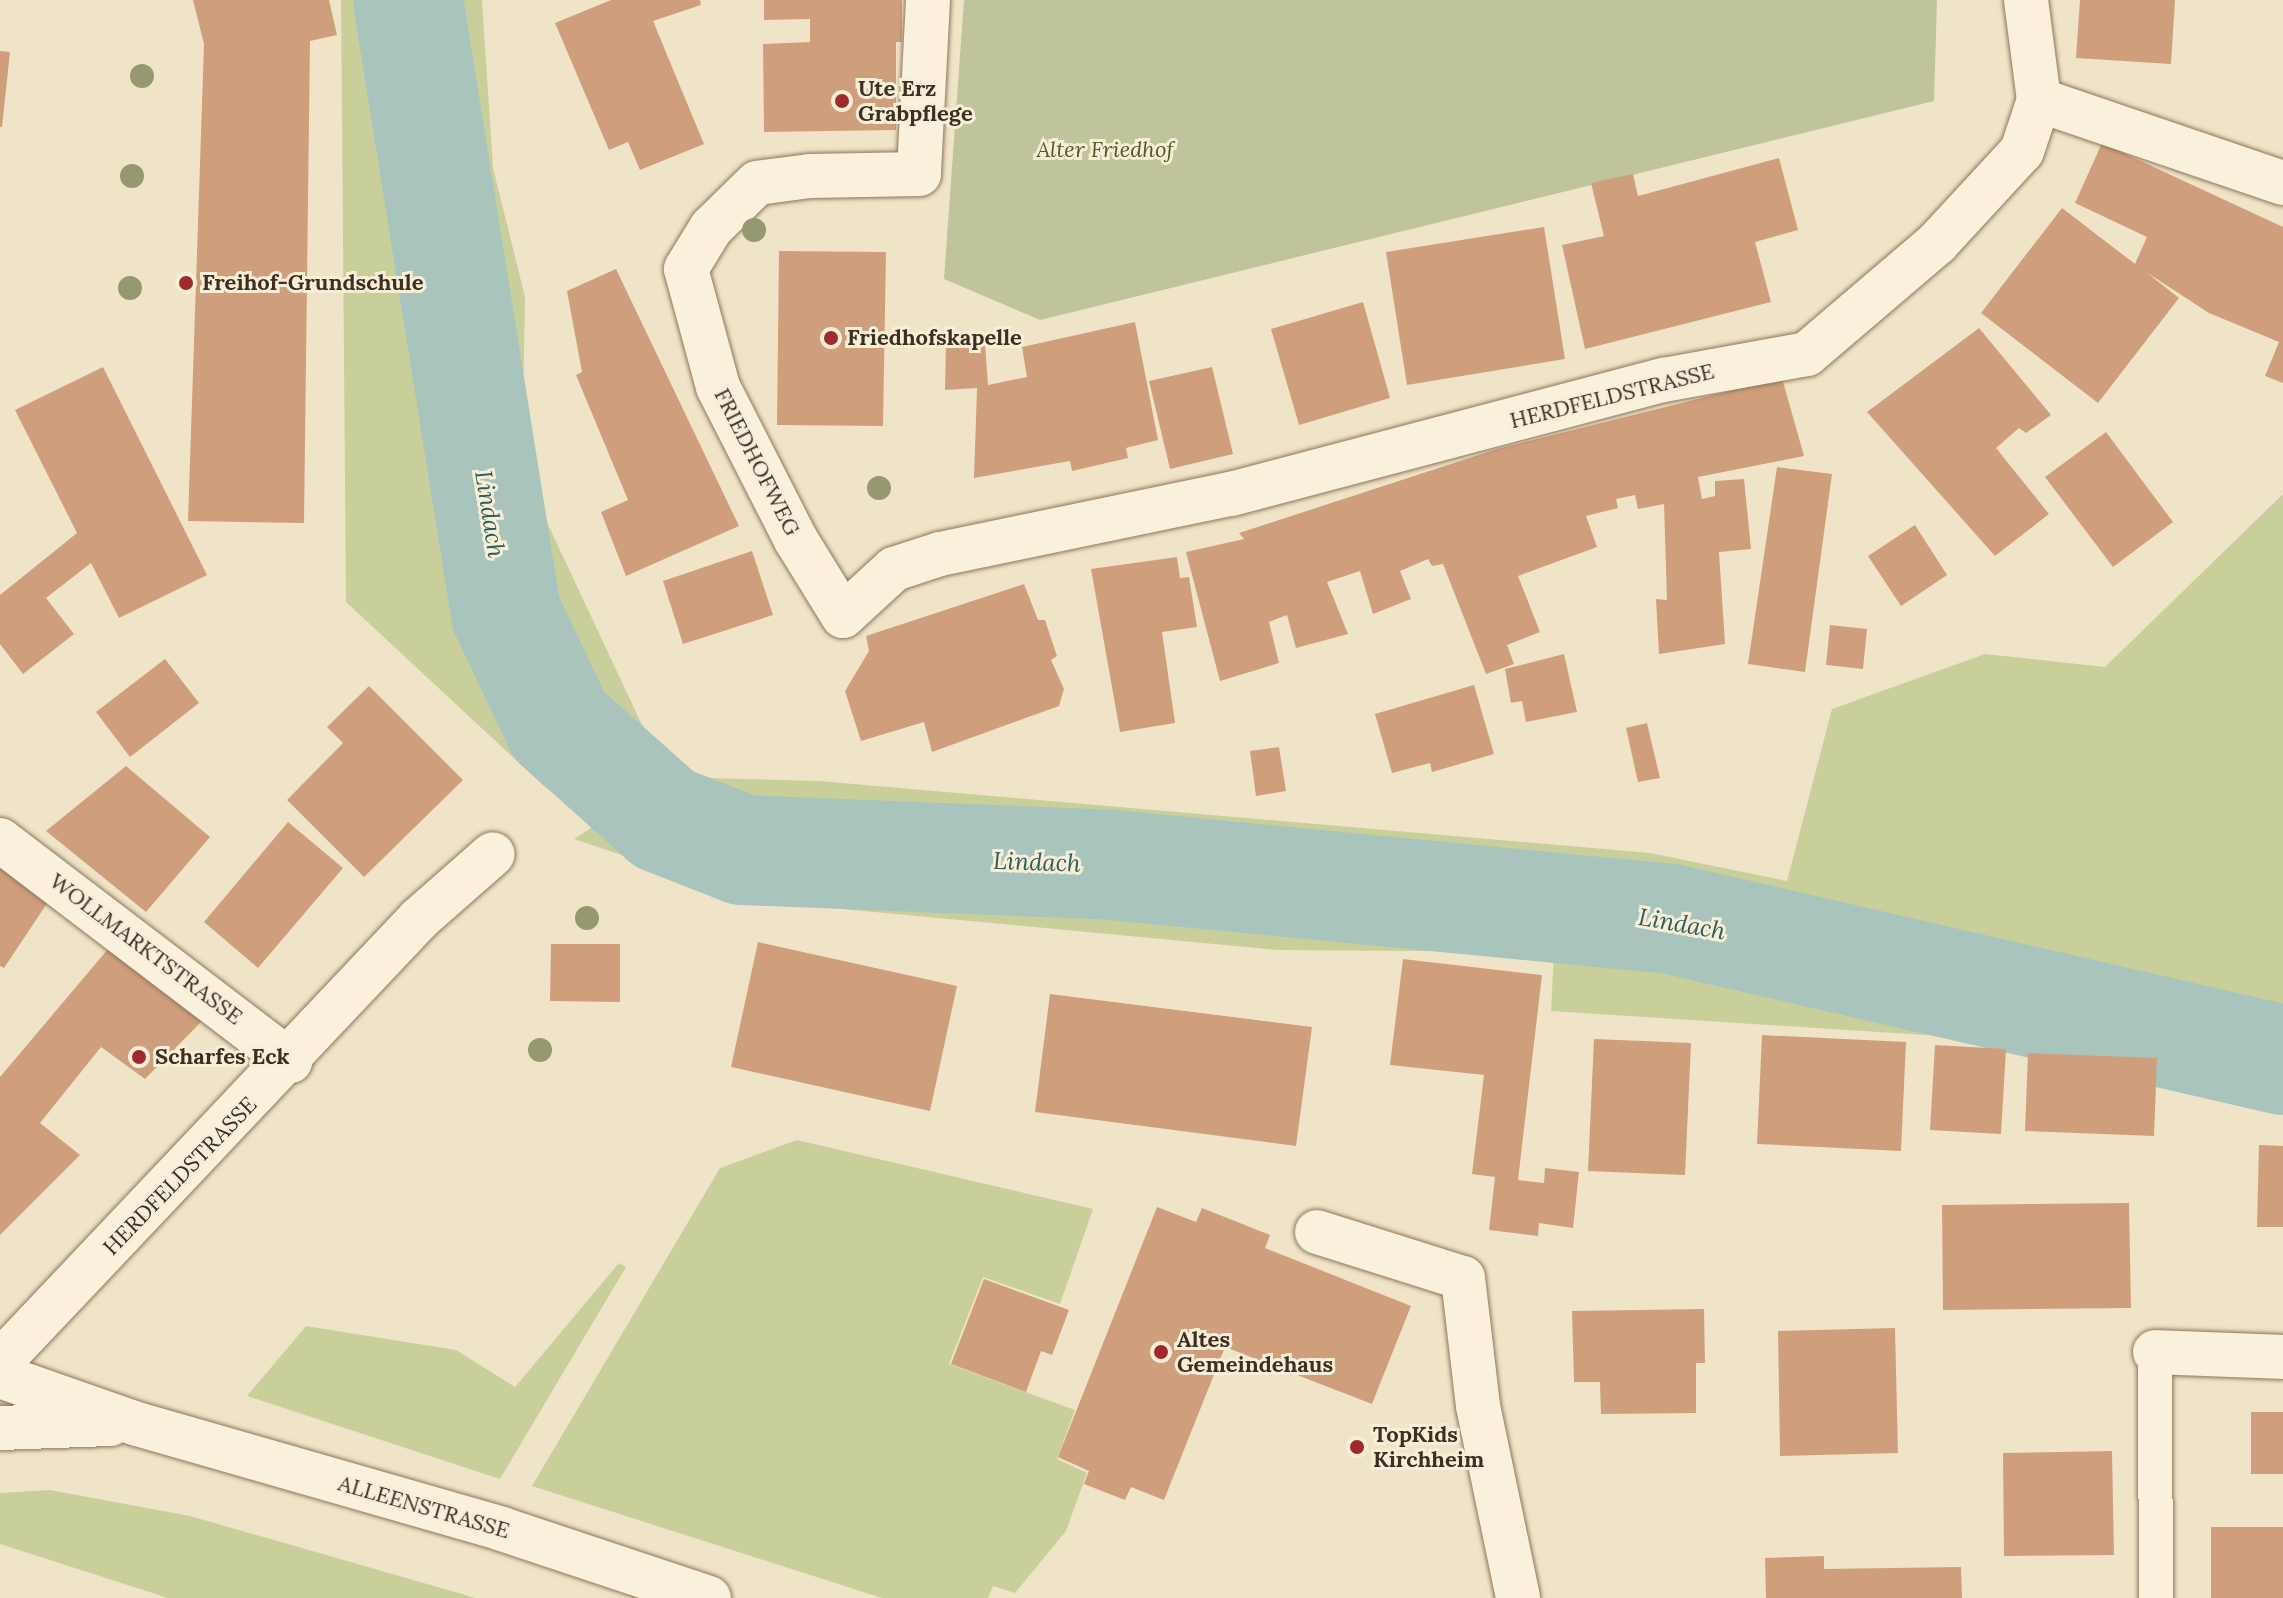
<!DOCTYPE html>
<html>
<head>
<meta charset="utf-8">
<style>
	body { margin:0 }
	#map { position:relative; width:2283px; height:1598px; overflow:hidden; background:#f0e4c8; font-family:Lora,serif }
	div>[style] { position:absolute }
	.green>* { inset:0; background:#c9cf9b }
	.cemetery>* { inset:0; background:#bfc49a }
	.river>* { height:110px; margin:-55px; padding:0 55px; transform-origin:55px; border-radius:55px; background:#a9c4bc }
	.building>* { inset:0; background:#cf9f7d }
	.roads { filter:drop-shadow(0 0 2px #8d765c) drop-shadow(0 0 2px #8d765c) }
	.service>* { height:34px; margin:-17px; padding:0 17px; transform-origin:17px; border-radius:17px; background:#faf1dc }
	.minor>* { height:44px; margin:-22px; padding:0 22px; transform-origin:22px; border-radius:22px; background:#faf1dc }
	.tertiary>* { height:44px; margin:-22px; padding:0 22px; transform-origin:22px; border-radius:22px; background:#faf1dc }
	.trees>* { width:24px; height:24px; margin:-12px; border-radius:50%; background:#96986f }
	.dots>* { width:22px; height:22px; translate:-50% -50%; box-sizing:border-box; border:4px solid #f7eed8; border-radius:50% }
	span { translate:-50% -50%; white-space:nowrap; text-align:center; line-height:1.15; -webkit-text-stroke:6px #f7eed8; paint-order:stroke }
	.poi-label { font-size:22px; color:#3d2e20; font-weight:700 }
	.left { translate:0 -50%; text-align:left }
	.park-label { font-size:22px; color:#4d5a26; font-style:italic }
	.street-label { font-size:22px; color:#3d2e20 }
	.water-label { font-size:24px; color:#2f5d5a; font-style:italic }
</style>
</head>
<body>
<div id="map">
	<div class="green">
		<i style="clip-path:polygon(341px 0,482px 0,493px 168px,525px 297px,522px 469px,643px 727px,546px 788px,346px 602px)"></i>
		<i style="clip-path:polygon(2283px 494px,2283px 1086px,2159px 1050px,1551px 1011px,1554px 952px,1277px 950px,758px 901px,574px 839px,670px 777px,819px 781px,1650px 853px,1787px 881px,1832px 709px,1985px 654px,2105px 667px)"></i>
		<i style="clip-path:polygon(797px 1140px,1093px 1209px,1060px 1304px,983px 1277px,949px 1364px,1075px 1410px,1057px 1459px,1087px 1473px,1066px 1531px,1015px 1593px,993px 1586px,988px 1598px,882px 1598px,532px 1486px,720px 1168px)"></i>
		<i style="clip-path:polygon(619px 1263px,626px 1267px,500px 1479px,247px 1396px,306px 1326px,456px 1350px,515px 1387px)"></i>
		<i style="clip-path:polygon(50px 1490px,190px 1516px,476px 1598px,168px 1598px,0 1544px,0 1493px)"></i>
	</div>
	<div class="cemetery">
		<i style="clip-path:polygon(964px 0,1937px 0,1934px 101px,1040px 320px,944px 279px)"></i>
	</div>
	<div class="river">
		<i style="left:408px;top:0;width:621px;rotate:80.92deg"></i>
		<i style="left:506px;top:613px;width:124px;rotate:64.7deg"></i>
		<i style="left:559px;top:725px;width:141px;rotate:41.8deg"></i>
		<i style="left:664px;top:819px;width:85px;rotate:21.4deg"></i>
		<i style="left:743px;top:850px;width:369px;rotate:2.3deg"></i>
		<i style="left:1112px;top:865px;width:562px;rotate:5.52deg"></i>
		<i style="left:1671px;top:919px;width:628px;rotate:12.97deg"></i>
	</div>
	<div class="building">
		<i style="clip-path:polygon(193px 0,329px 0,337px 35px,310px 41px,304px 523px,188px 521px,204px 44px)"></i>
		<i style="clip-path:polygon(611px 0,700px 0,701px 5px,653px 21px,704px 144px,640px 170px,628px 142px,609px 150px,555px 23px)"></i>
		<i style="clip-path:polygon(764px 0,902px 0,902px 42px,896px 42px,896px 130px,764px 132px,763px 44px,810px 42px,810px 19px,764px 20px)"></i>
		<i style="clip-path:polygon(2080px 0,2175px 0,2171px 64px,2076px 58px)"></i>
		<i style="clip-path:polygon(0 51px,10px 52px,2px 127px,0 127px)"></i>
		<i style="clip-path:polygon(2102px 143px,2283px 227px,2283px 383px,2265px 376px,2279px 342px,2209px 313px,2146px 272px,2179px 298px,2098px 403px,1981px 313px,2062px 208px,2135px 264px,2147px 237px,2075px 203px)"></i>
		<i style="clip-path:polygon(1779px 158px,1798px 230px,1755px 242px,1771px 302px,1585px 349px,1562px 245px,1604px 236px,1591px 183px,1633px 174px,1638px 196px)"></i>
		<i style="clip-path:polygon(1544px 227px,1565px 359px,1407px 385px,1386px 252px)"></i>
		<i style="clip-path:polygon(779px 251px,886px 252px,883px 426px,777px 425px)"></i>
		<i style="clip-path:polygon(616px 269px,739px 526px,626px 576px,601px 512px,628px 500px,576px 375px,582px 372px,567px 291px)"></i>
		<i style="clip-path:polygon(1363px 302px,1390px 398px,1299px 425px,1271px 329px)"></i>
		<i style="clip-path:polygon(1135px 322px,1158px 440px,1126px 448px,1128px 458px,1072px 471px,1070px 461px,974px 478px,977px 388px,945px 390px,946px 344px,985px 344px,988px 385px,1027px 377px,1022px 347px)"></i>
		<i style="clip-path:polygon(1979px 328px,2051px 415px,2026px 433px,2019px 428px,1996px 448px,2049px 514px,1995px 556px,1867px 412px)"></i>
		<i style="clip-path:polygon(103px 367px,207px 575px,119px 618px,91px 563px,46px 598px,74px 634px,23px 674px,0 644px,0 595px,77px 533px,15px 410px)"></i>
		<i style="clip-path:polygon(1212px 367px,1233px 454px,1170px 469px,1149px 381px)"></i>
		<i style="clip-path:polygon(1782px 378px,1804px 456px,1698px 477px,1702px 499px,1715px 496px,1715px 481px,1744px 479px,1751px 549px,1719px 552px,1725px 644px,1659px 654px,1656px 599px,1667px 600px,1664px 504px,1638px 509px,1635px 495px,1616px 499px,1618px 508px,1586px 516px,1597px 547px,1518px 576px,1540px 632px,1507px 645px,1514px 664px,1486px 674px,1443px 564px,1432px 566px,1428px 559px,1400px 571px,1411px 599px,1373px 614px,1360px 571px,1327px 582px,1348px 634px,1296px 648px,1287px 615px,1269px 622px,1279px 663px,1220px 681px,1186px 552px,1244px 539px,1239px 533px,1497px 449px)"></i>
		<i style="clip-path:polygon(2106px 432px,2173px 522px,2113px 567px,2045px 477px)"></i>
		<i style="clip-path:polygon(1777px 467px,1832px 474px,1805px 672px,1748px 664px)"></i>
		<i style="clip-path:polygon(1915px 525px,1947px 575px,1901px 606px,1868px 556px)"></i>
		<i style="clip-path:polygon(752px 551px,773px 615px,683px 644px,663px 581px)"></i>
		<i style="clip-path:polygon(1177px 557px,1180px 578px,1189px 577px,1197px 627px,1162px 632px,1175px 723px,1120px 732px,1091px 569px)"></i>
		<i style="clip-path:polygon(1024px 584px,1038px 620px,1045px 620px,1057px 656px,1051px 660px,1064px 689px,1059px 706px,932px 752px,924px 722px,861px 741px,845px 691px,869px 651px,866px 636px)"></i>
		<i style="clip-path:polygon(1830px 625px,1867px 629px,1863px 669px,1826px 665px)"></i>
		<i style="clip-path:polygon(1564px 654px,1577px 712px,1526px 722px,1522px 701px,1511px 703px,1505px 669px)"></i>
		<i style="clip-path:polygon(165px 659px,199px 703px,130px 757px,96px 712px)"></i>
		<i style="clip-path:polygon(1474px 685px,1494px 754px,1432px 772px,1430px 763px,1392px 773px,1375px 714px)"></i>
		<i style="clip-path:polygon(369px 686px,463px 780px,364px 877px,287px 800px,343px 743px,327px 727px)"></i>
		<i style="clip-path:polygon(1647px 723px,1660px 778px,1638px 782px,1626px 728px)"></i>
		<i style="clip-path:polygon(1279px 747px,1286px 791px,1256px 796px,1250px 751px)"></i>
		<i style="clip-path:polygon(126px 766px,210px 837px,146px 912px,46px 831px)"></i>
		<i style="clip-path:polygon(288px 822px,343px 868px,258px 968px,204px 922px)"></i>
		<i style="clip-path:polygon(0 866px,48px 902px,4px 968px,0 966px)"></i>
		<i style="clip-path:polygon(758px 942px,957px 986px,930px 1111px,731px 1067px)"></i>
		<i style="clip-path:polygon(551px 944px,620px 944px,620px 1002px,550px 1001px)"></i>
		<i style="clip-path:polygon(108px 949px,203px 1020px,145px 1079px,101px 1047px,40px 1123px,80px 1155px,0 1235px,0 1077px)"></i>
		<i style="clip-path:polygon(1403px 959px,1542px 975px,1518px 1180px,1544px 1183px,1545px 1168px,1579px 1172px,1573px 1228px,1539px 1223px,1538px 1236px,1489px 1230px,1495px 1177px,1472px 1174px,1484px 1075px,1390px 1065px)"></i>
		<i style="clip-path:polygon(1050px 994px,1312px 1027px,1296px 1146px,1035px 1112px)"></i>
		<i style="clip-path:polygon(1762px 1035px,1906px 1042px,1901px 1151px,1757px 1144px)"></i>
		<i style="clip-path:polygon(1594px 1039px,1691px 1043px,1685px 1175px,1588px 1171px)"></i>
		<i style="clip-path:polygon(1935px 1045px,2006px 1049px,2001px 1134px,1930px 1130px)"></i>
		<i style="clip-path:polygon(2028px 1053px,2157px 1058px,2154px 1136px,2025px 1131px)"></i>
		<i style="clip-path:polygon(2259px 1145px,2283px 1146px,2283px 1227px,2257px 1227px)"></i>
		<i style="clip-path:polygon(2129px 1203px,2131px 1308px,1943px 1310px,1942px 1205px)"></i>
		<i style="clip-path:polygon(1157px 1207px,1196px 1222px,1202px 1208px,1270px 1235px,1265px 1248px,1411px 1306px,1372px 1404px,1225px 1347px,1164px 1500px,1131px 1487px,1125px 1500px,1084px 1484px,1089px 1471px,1058px 1457px)"></i>
		<i style="clip-path:polygon(984px 1279px,1069px 1310px,1052px 1355px,1041px 1351px,1026px 1392px,951px 1364px)"></i>
		<i style="clip-path:polygon(1704px 1309px,1705px 1363px,1696px 1363px,1696px 1413px,1601px 1414px,1600px 1382px,1574px 1382px,1572px 1311px)"></i>
		<i style="clip-path:polygon(1895px 1328px,1898px 1453px,1780px 1456px,1778px 1331px)"></i>
		<i style="clip-path:polygon(2251px 1412px,2283px 1412px,2283px 1474px,2251px 1474px)"></i>
		<i style="clip-path:polygon(2112px 1451px,2114px 1555px,2004px 1556px,2003px 1453px)"></i>
		<i style="clip-path:polygon(2211px 1527px,2283px 1527px,2283px 1598px,2211px 1598px)"></i>
		<i style="clip-path:polygon(1824px 1556px,1824px 1569px,1961px 1567px,1962px 1598px,1766px 1598px,1765px 1558px)"></i>
	</div>
	<div class="roads">
		<div class="service">
			<i style="left:2155px;top:1352px;width:246px;rotate:89.8deg"></i>
		</div>
		<div class="minor">
			<i style="left:928px;top:0;width:174px;rotate:93deg"></i>
			<i style="left:919px;top:174px;width:109px;rotate:178.9deg"></i>
			<i style="left:810px;top:176px;width:53px;rotate:172.5deg"></i>
			<i style="left:757px;top:183px;width:64px;rotate:135.6deg"></i>
			<i style="left:711px;top:228px;width:48px;rotate:121.4deg"></i>
			<i style="left:686px;top:269px;width:122px;rotate:74.8deg"></i>
			<i style="left:718px;top:387px;width:172px;rotate:63deg"></i>
			<i style="left:796px;top:540px;width:89px;rotate:58.3deg"></i>
			<i style="left:843px;top:616px;width:69px;rotate:-42.7deg"></i>
			<i style="left:894px;top:569px;width:48px;rotate:-18.1deg"></i>
			<i style="left:940px;top:554px;width:297px;rotate:-11.7deg"></i>
			<i style="left:1231px;top:494px;width:448px;rotate:-14.8deg"></i>
			<i style="left:1664px;top:380px;width:145px;rotate:-10.3deg"></i>
			<i style="left:1807px;top:354px;width:171px;rotate:-40.5deg"></i>
			<i style="left:1937px;top:243px;width:125px;rotate:-47.3deg"></i>
			<i style="left:2022px;top:151px;width:54px;rotate:-71.6deg"></i>
			<i style="left:2039px;top:100px;width:101px;rotate:-97.4deg"></i>
			<i style="left:2039px;top:100px;width:258px;rotate:18.8deg"></i>
			<i style="left:0;top:840px;width:365px;rotate:37.3deg"></i>
			<i style="left:1317px;top:1232px;width:153px;rotate:17.5deg"></i>
			<i style="left:1463px;top:1278px;width:129px;rotate:83.3deg"></i>
			<i style="left:1478px;top:1406px;width:196px;rotate:78.2deg"></i>
			<i style="left:2155px;top:1352px;width:128px;rotate:2.2deg"></i>
			<i style="left:0;top:1362px;width:610px;rotate:-46.59deg"></i>
			<i style="left:419px;top:919px;width:98px;rotate:-41.3deg"></i>
		</div>
		<div class="tertiary">
			<i style="left:0;top:1376px;width:145px;rotate:19.3deg"></i>
			<i style="left:137px;top:1424px;width:380px;rotate:16deg"></i>
			<i style="left:502px;top:1529px;width:218px;rotate:18.4deg"></i>
			<i style="left:0;top:1428px;width:111px;rotate:-2.1deg"></i>
		</div>
	</div>
	<div class="trees">
		<i style="left:142px;top:76px"></i>
		<i style="left:132px;top:176px"></i>
		<i style="left:754px;top:230px"></i>
		<i style="left:130px;top:288px"></i>
		<i style="left:879px;top:488px"></i>
		<i style="left:587px;top:918px"></i>
		<i style="left:540px;top:1050px"></i>
	</div>
	<div class="dots">
		<i style="left:842px;top:101px;background:#9e2a2b"></i>
		<i style="left:186px;top:283px;background:#9e2a2b"></i>
		<i style="left:831px;top:338px;background:#9e2a2b"></i>
		<i style="left:139px;top:1057px;background:#9e2a2b"></i>
		<i style="left:1161px;top:1352px;background:#9e2a2b"></i>
		<i style="left:1357px;top:1447px;background:#9e2a2b"></i>
	</div>
	<div class="poi-label">
		<span class="left" style="left:858px;top:101px">Ute Erz<br>Grabpflege</span>
		<span class="left" style="left:202px;top:283px">Freihof-Grundschule</span>
		<span class="left" style="left:847px;top:338px">Friedhofskapelle</span>
		<span class="left" style="left:155px;top:1057px">Scharfes Eck</span>
		<span class="left" style="left:1177px;top:1352px">Altes<br>Gemeindehaus</span>
		<span class="left" style="left:1373px;top:1447px">TopKids<br>Kirchheim</span>
	</div>
	<div class="park-label">
		<span style="left:1105px;top:150px">Alter Friedhof</span>
	</div>
	<div class="street-label">
		<span style="left:1612px;top:396px;rotate:-14deg">HERDFELDSTRASSE</span>
		<span style="left:757px;top:462px;rotate:63deg">FRIEDHOFWEG</span>
		<span style="left:146px;top:949px;rotate:37deg">WOLLMARKTSTRASSE</span>
		<span style="left:180px;top:1176px;rotate:-46deg">HERDFELDSTRASSE</span>
		<span style="left:424px;top:1507px;rotate:16deg">ALLEENSTRASSE</span>
	</div>
	<div class="water-label">
		<span style="left:490px;top:514px;rotate:81deg">Lindach</span>
		<span style="left:1037px;top:862px;rotate:2deg">Lindach</span>
		<span style="left:1682px;top:924px;rotate:10deg">Lindach</span>
	</div>
</div>
</body>
</html>
